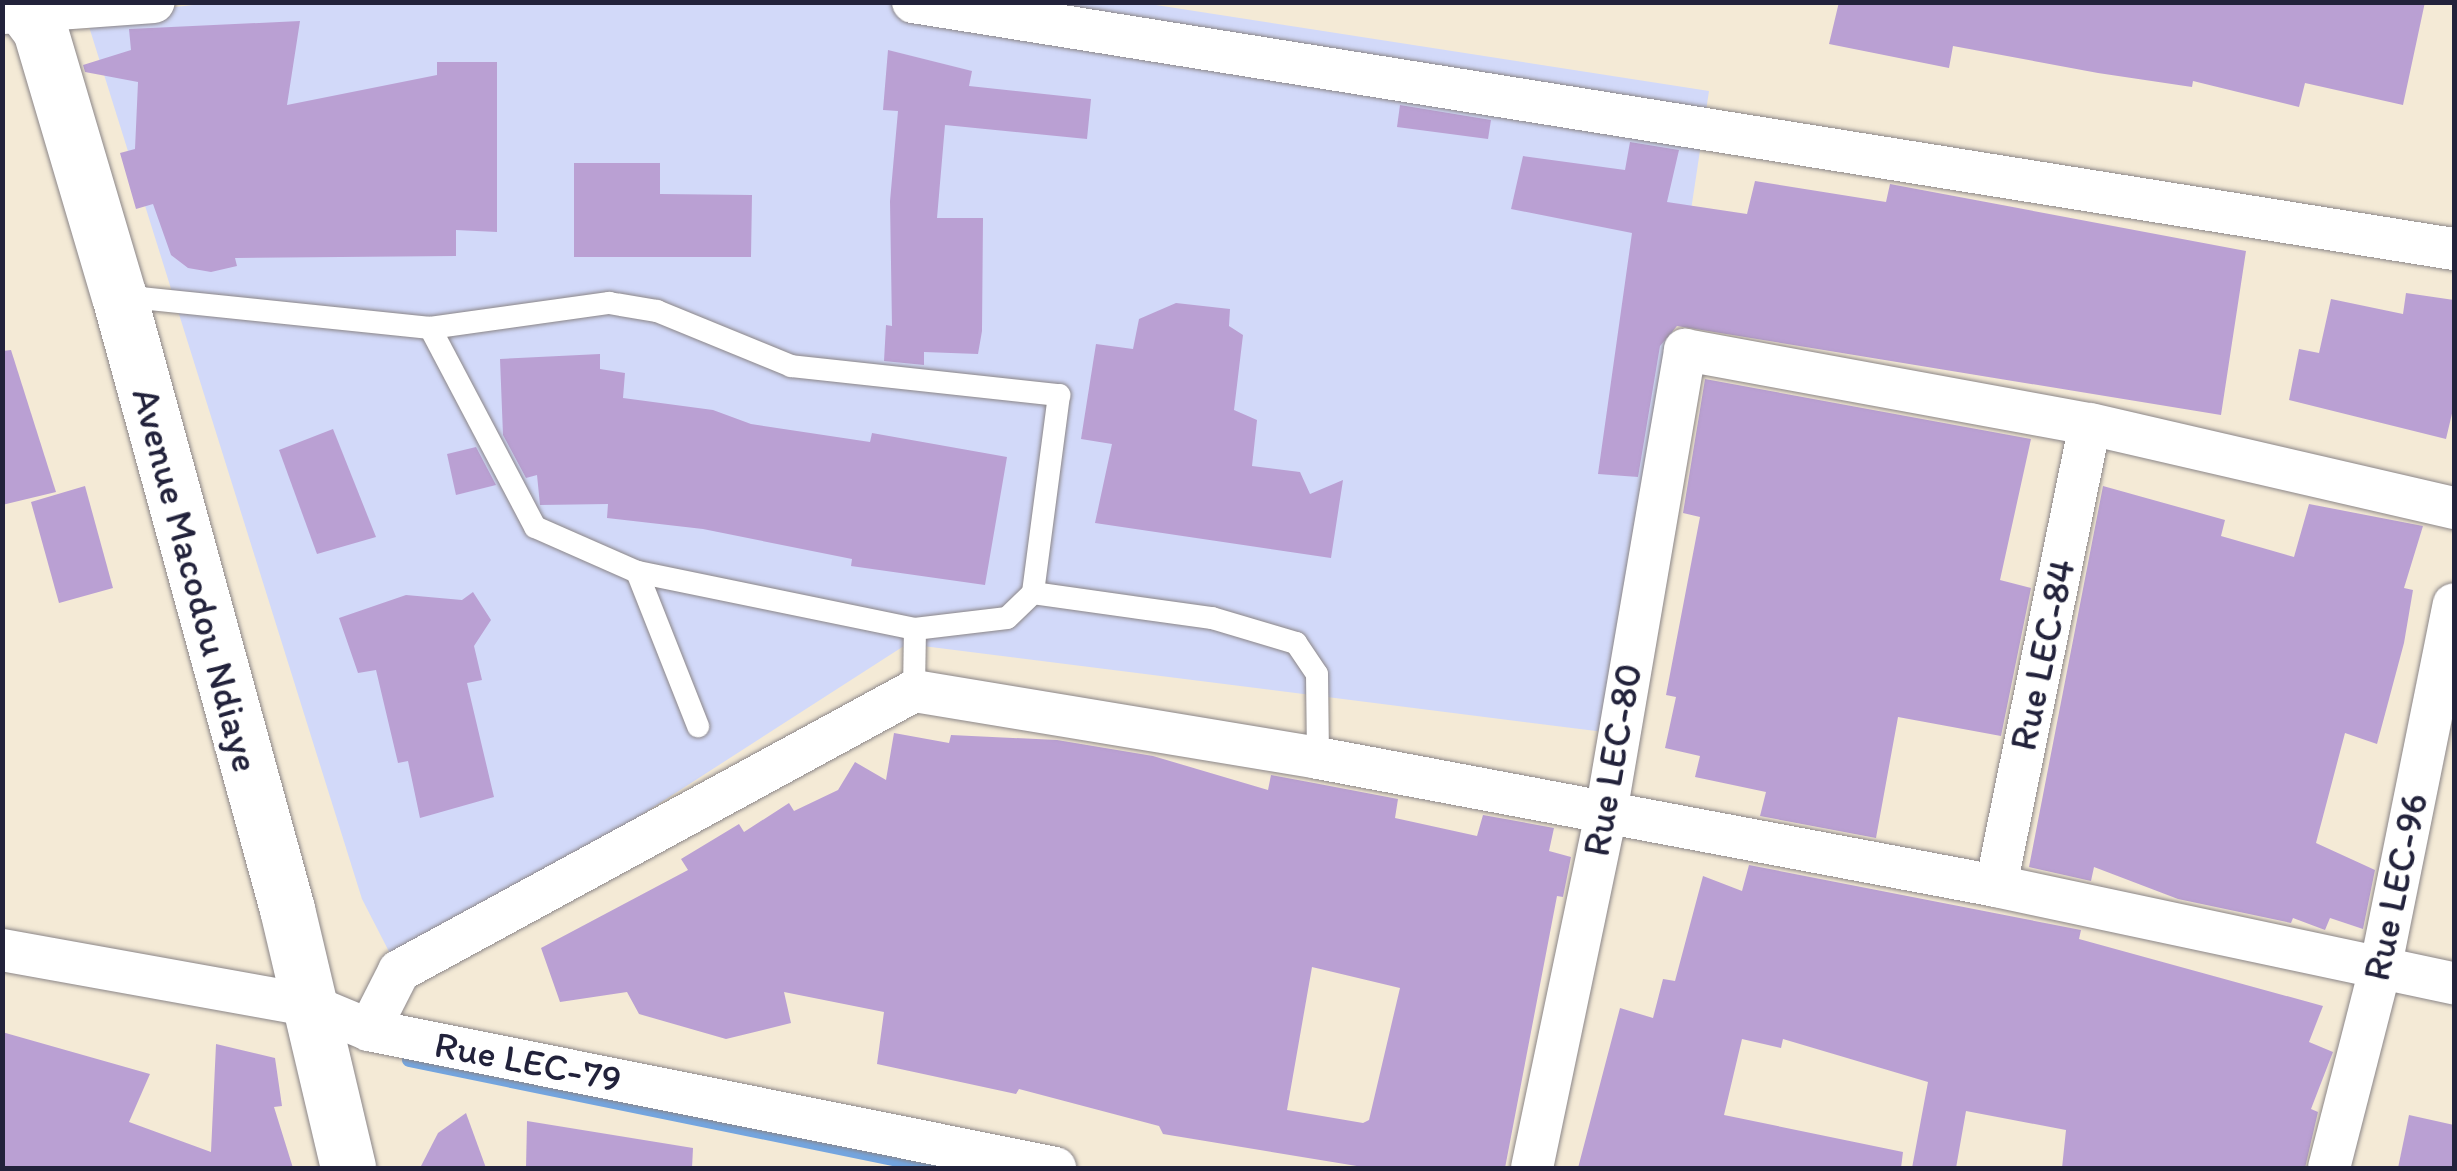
<!DOCTYPE html>
<html>
<head>
<meta charset="utf-8">
<style>
	body { margin:0 }
	#map { position:relative; width:2457px; height:1171px; overflow:hidden; background:#f4ead6; font-family:Itim,sans-serif }
	div>[style] { position:absolute }
	.built>* { inset:0; background:#d2d9f9 }
	.stream>* { height:14px; margin:-7px; padding:0 7px; transform-origin:7px; border-radius:7px; background:#74a5df }
	.building>* { inset:0; background:#baa0d3 }
	.roads { filter:drop-shadow(0 0 2px #8b8688) drop-shadow(0 0 2px #8b8688) }
	.service>* { height:22px; margin:-11px; padding:0 11px; transform-origin:11px; border-radius:11px; background:#fff }
	.minor>* { height:42px; margin:-21px; padding:0 21px; transform-origin:21px; border-radius:21px; background:#fff }
	.tertiary>* { height:55px; margin:-27.5px; padding:0 27.5px; transform-origin:27.5px; border-radius:27.5px; background:#fff }
	span { translate:-50% -50%; white-space:nowrap; text-align:center; line-height:1.15; -webkit-text-stroke:9px #fff; paint-order:stroke }
	.street-label { font-size:38px; color:#22223b }
	.frame { position:absolute; inset:0; border:5px solid #22223b; pointer-events:none }
</style>
</head>
<body>
<div id="map">
	<div class="built">
		<i style="clip-path:polygon(220px 2px,1143px 3px,1709px 91px,1612px 733px,907px 644px,399px 971px,362px 899px,86px 17px)"></i>
	</div>
	<div class="stream">
		<i style="left:409px;top:1060px;width:539px;rotate:11.56deg"></i>
	</div>
	<div class="building">
		<i style="clip-path:polygon(1839px 2px,2425px 2px,2403px 105px,2305px 83px,2299px 107px,2193px 81px,2192px 87px,2098px 73px,1953px 46px,1949px 68px,1829px 44px)"></i>
		<i style="clip-path:polygon(300px 21px,287px 105px,437px 75px,437px 62px,497px 62px,497px 232px,456px 230px,456px 256px,235px 258px,237px 266px,211px 272px,188px 268px,171px 255px,153px 204px,136px 209px,120px 153px,135px 149px,138px 82px,85px 72px,83px 65px,131px 50px,129px 29px)"></i>
		<i style="clip-path:polygon(888px 50px,972px 71px,969px 86px,1091px 99px,1087px 139px,945px 125px,937px 218px,983px 218px,982px 331px,978px 354px,924px 352px,924px 365px,884px 361px,886px 325px,892px 326px,890px 201px,898px 111px,883px 110px)"></i>
		<i style="clip-path:polygon(1400px 105px,1491px 120px,1488px 139px,1397px 127px)"></i>
		<i style="clip-path:polygon(1630px 142px,1679px 150px,1667px 202px,1747px 214px,1755px 181px,1886px 202px,1890px 184px,2246px 251px,2221px 415px,1677px 326px,1660px 346px,1638px 477px,1598px 474px,1632px 233px,1511px 209px,1523px 156px,1625px 170px)"></i>
		<i style="clip-path:polygon(574px 163px,660px 163px,660px 194px,752px 195px,751px 257px,574px 257px)"></i>
		<i style="clip-path:polygon(2406px 293px,2454px 300px,2454px 405px,2446px 439px,2289px 400px,2299px 349px,2319px 353px,2331px 299px,2403px 314px)"></i>
		<i style="clip-path:polygon(1176px 303px,1230px 309px,1229px 326px,1243px 335px,1234px 410px,1257px 420px,1252px 466px,1300px 472px,1310px 494px,1343px 480px,1331px 558px,1095px 523px,1112px 444px,1081px 439px,1096px 344px,1133px 349px,1139px 319px)"></i>
		<i style="clip-path:polygon(11px 350px,56px 492px,2px 505px,2px 351px)"></i>
		<i style="clip-path:polygon(600px 354px,600px 369px,625px 373px,623px 398px,713px 410px,751px 424px,870px 442px,872px 433px,1007px 457px,985px 585px,851px 566px,852px 559px,703px 529px,607px 518px,608px 504px,540px 505px,537px 475px,526px 478px,503px 435px,500px 359px)"></i>
		<i style="clip-path:polygon(1705px 379px,2031px 439px,2000px 580px,2031px 588px,2001px 736px,1898px 717px,1876px 838px,1760px 816px,1766px 792px,1695px 777px,1700px 756px,1665px 748px,1676px 697px,1666px 695px,1700px 517px,1683px 513px)"></i>
		<i style="clip-path:polygon(333px 429px,376px 537px,317px 554px,279px 450px)"></i>
		<i style="clip-path:polygon(476px 447px,496px 485px,456px 495px,447px 454px)"></i>
		<i style="clip-path:polygon(85px 486px,113px 588px,59px 603px,31px 502px)"></i>
		<i style="clip-path:polygon(2103px 486px,2225px 520px,2221px 536px,2294px 557px,2309px 504px,2423px 526px,2404px 588px,2413px 590px,2404px 643px,2377px 744px,2345px 733px,2316px 843px,2375px 870px,2363px 929px,2330px 918px,2325px 930px,2293px 918px,2291px 923px,2178px 899px,2094px 867px,2091px 881px,2029px 867px)"></i>
		<i style="clip-path:polygon(473px 592px,491px 620px,474px 646px,482px 680px,467px 683px,494px 797px,420px 818px,408px 761px,398px 763px,376px 670px,358px 673px,339px 618px,406px 595px,462px 600px)"></i>
		<i style="clip-path:polygon(evenodd,894px 733px,949px 743px,951px 735px,1057px 740px,1153px 756px,1268px 790px,1271px 775px,1314px 783px,1398px 799px,1395px 818px,1477px 836px,1483px 815px,1554px 828px,1549px 851px,1571px 857px,1563px 897px,1557px 896px,1505px 1168px,1369px 1168px,1163px 1134px,1159px 1126px,1019px 1089px,1016px 1094px,877px 1064px,884px 1012px,784px 992px,791px 1023px,726px 1039px,639px 1014px,627px 992px,560px 1002px,541px 948px,688px 870px,681px 859px,739px 824px,744px 832px,789px 803px,794px 811px,838px 790px,855px 762px,886px 780px,894px 733px,1312px 967px,1400px 988px,1369px 1120px,1363px 1123px,1287px 1110px,1312px 967px)"></i>
		<i style="clip-path:polygon(1749px 865px,2081px 930px,2079px 939px,2323px 1006px,2309px 1042px,2333px 1052px,2311px 1109px,2318px 1112px,2305px 1168px,2062px 1168px,2066px 1130px,1966px 1111px,1956px 1168px,1912px 1168px,1928px 1082px,1783px 1039px,1781px 1048px,1742px 1039px,1724px 1115px,1903px 1152px,1901px 1168px,1578px 1168px,1620px 1008px,1653px 1018px,1663px 979px,1675px 981px,1703px 876px,1742px 891px)"></i>
		<i style="clip-path:polygon(2px 1032px,150px 1074px,129px 1122px,211px 1152px,216px 1044px,275px 1058px,282px 1106px,274px 1107px,293px 1168px,2px 1168px)"></i>
		<i style="clip-path:polygon(466px 1113px,486px 1168px,420px 1168px,438px 1133px)"></i>
		<i style="clip-path:polygon(2409px 1115px,2454px 1125px,2454px 1168px,2398px 1168px)"></i>
		<i style="clip-path:polygon(527px 1121px,693px 1148px,692px 1168px,526px 1168px)"></i>
	</div>
	<div class="roads">
		<div class="service">
			<i style="left:121px;top:296px;width:311px;rotate:5.9deg"></i>
			<i style="left:430px;top:328px;width:181px;rotate:-8deg"></i>
			<i style="left:609px;top:303px;width:49px;rotate:9.5deg"></i>
			<i style="left:657px;top:311px;width:145px;rotate:22.3deg"></i>
			<i style="left:791px;top:366px;width:270px;rotate:6.2deg"></i>
			<i style="left:1059px;top:395px;width:200px;rotate:97.5deg"></i>
			<i style="left:1033px;top:593px;width:36px;rotate:136deg"></i>
			<i style="left:1007px;top:618px;width:93px;rotate:173.2deg"></i>
			<i style="left:915px;top:629px;width:284px;rotate:-168.4deg"></i>
			<i style="left:637px;top:572px;width:111px;rotate:-156.2deg"></i>
			<i style="left:535px;top:527px;width:225px;rotate:-117.8deg"></i>
			<i style="left:637px;top:572px;width:166px;rotate:68.4deg"></i>
			<i style="left:1033px;top:593px;width:181px;rotate:8deg"></i>
			<i style="left:1212px;top:618px;width:88px;rotate:16.6deg"></i>
			<i style="left:1296px;top:643px;width:37px;rotate:56deg"></i>
			<i style="left:1317px;top:674px;width:84px;rotate:89.3deg"></i>
			<i style="left:914px;top:691px;width:62px;rotate:-89.1deg"></i>
		</div>
		<div class="minor">
			<i style="left:913px;top:2px;width:1561px;rotate:9.11deg"></i>
			<i style="left:3px;top:13px;width:151px;rotate:-4.2deg"></i>
			<i style="left:1996px;top:886px;width:471px;rotate:-78.5deg"></i>
			<i style="left:2px;top:950px;width:312px;rotate:10.2deg"></i>
			<i style="left:309px;top:1005px;width:65px;rotate:22.6deg"></i>
			<i style="left:369px;top:1030px;width:700px;rotate:11.37deg"></i>
			<i style="left:369px;top:1030px;width:66px;rotate:-63deg"></i>
			<i style="left:399px;top:971px;width:586px;rotate:-28.53deg"></i>
			<i style="left:914px;top:691px;width:410px;rotate:9.4deg"></i>
			<i style="left:1318px;top:758px;width:690px;rotate:10.69deg"></i>
			<i style="left:1996px;top:886px;width:468px;rotate:12deg"></i>
			<i style="left:1532px;top:1168px;width:363px;rotate:-78.2deg"></i>
			<i style="left:1606px;top:813px;width:470px;rotate:-80.3deg"></i>
			<i style="left:1685px;top:350px;width:412px;rotate:10.4deg"></i>
			<i style="left:2090px;top:424px;width:374px;rotate:13deg"></i>
			<i style="left:2329px;top:1168px;width:204px;rotate:-75.6deg"></i>
			<i style="left:2380px;top:970px;width:373px;rotate:-78.6deg"></i>
		</div>
		<div class="tertiary">
			<i style="left:19px;top:2px;width:35px;rotate:53deg"></i>
			<i style="left:40px;top:30px;width:277px;rotate:73.5deg"></i>
			<i style="left:119px;top:296px;width:636px;rotate:74.67deg"></i>
			<i style="left:287px;top:909px;width:266px;rotate:76.7deg"></i>
		</div>
	</div>
	<div class="street-label">
		<span style="left:195px;top:580px;rotate:75deg">Avenue Macodou Ndiaye</span>
		<span style="left:2043px;top:655px;rotate:-78deg">Rue LEC-84</span>
		<span style="left:1613px;top:760px;rotate:-80deg">Rue LEC-80</span>
		<span style="left:2396px;top:887px;rotate:-78deg">Rue LEC-96</span>
		<span style="left:528px;top:1062px;rotate:11deg">Rue LEC-79</span>
	</div>
	<div class="frame"></div>
</div>
</body>
</html>
